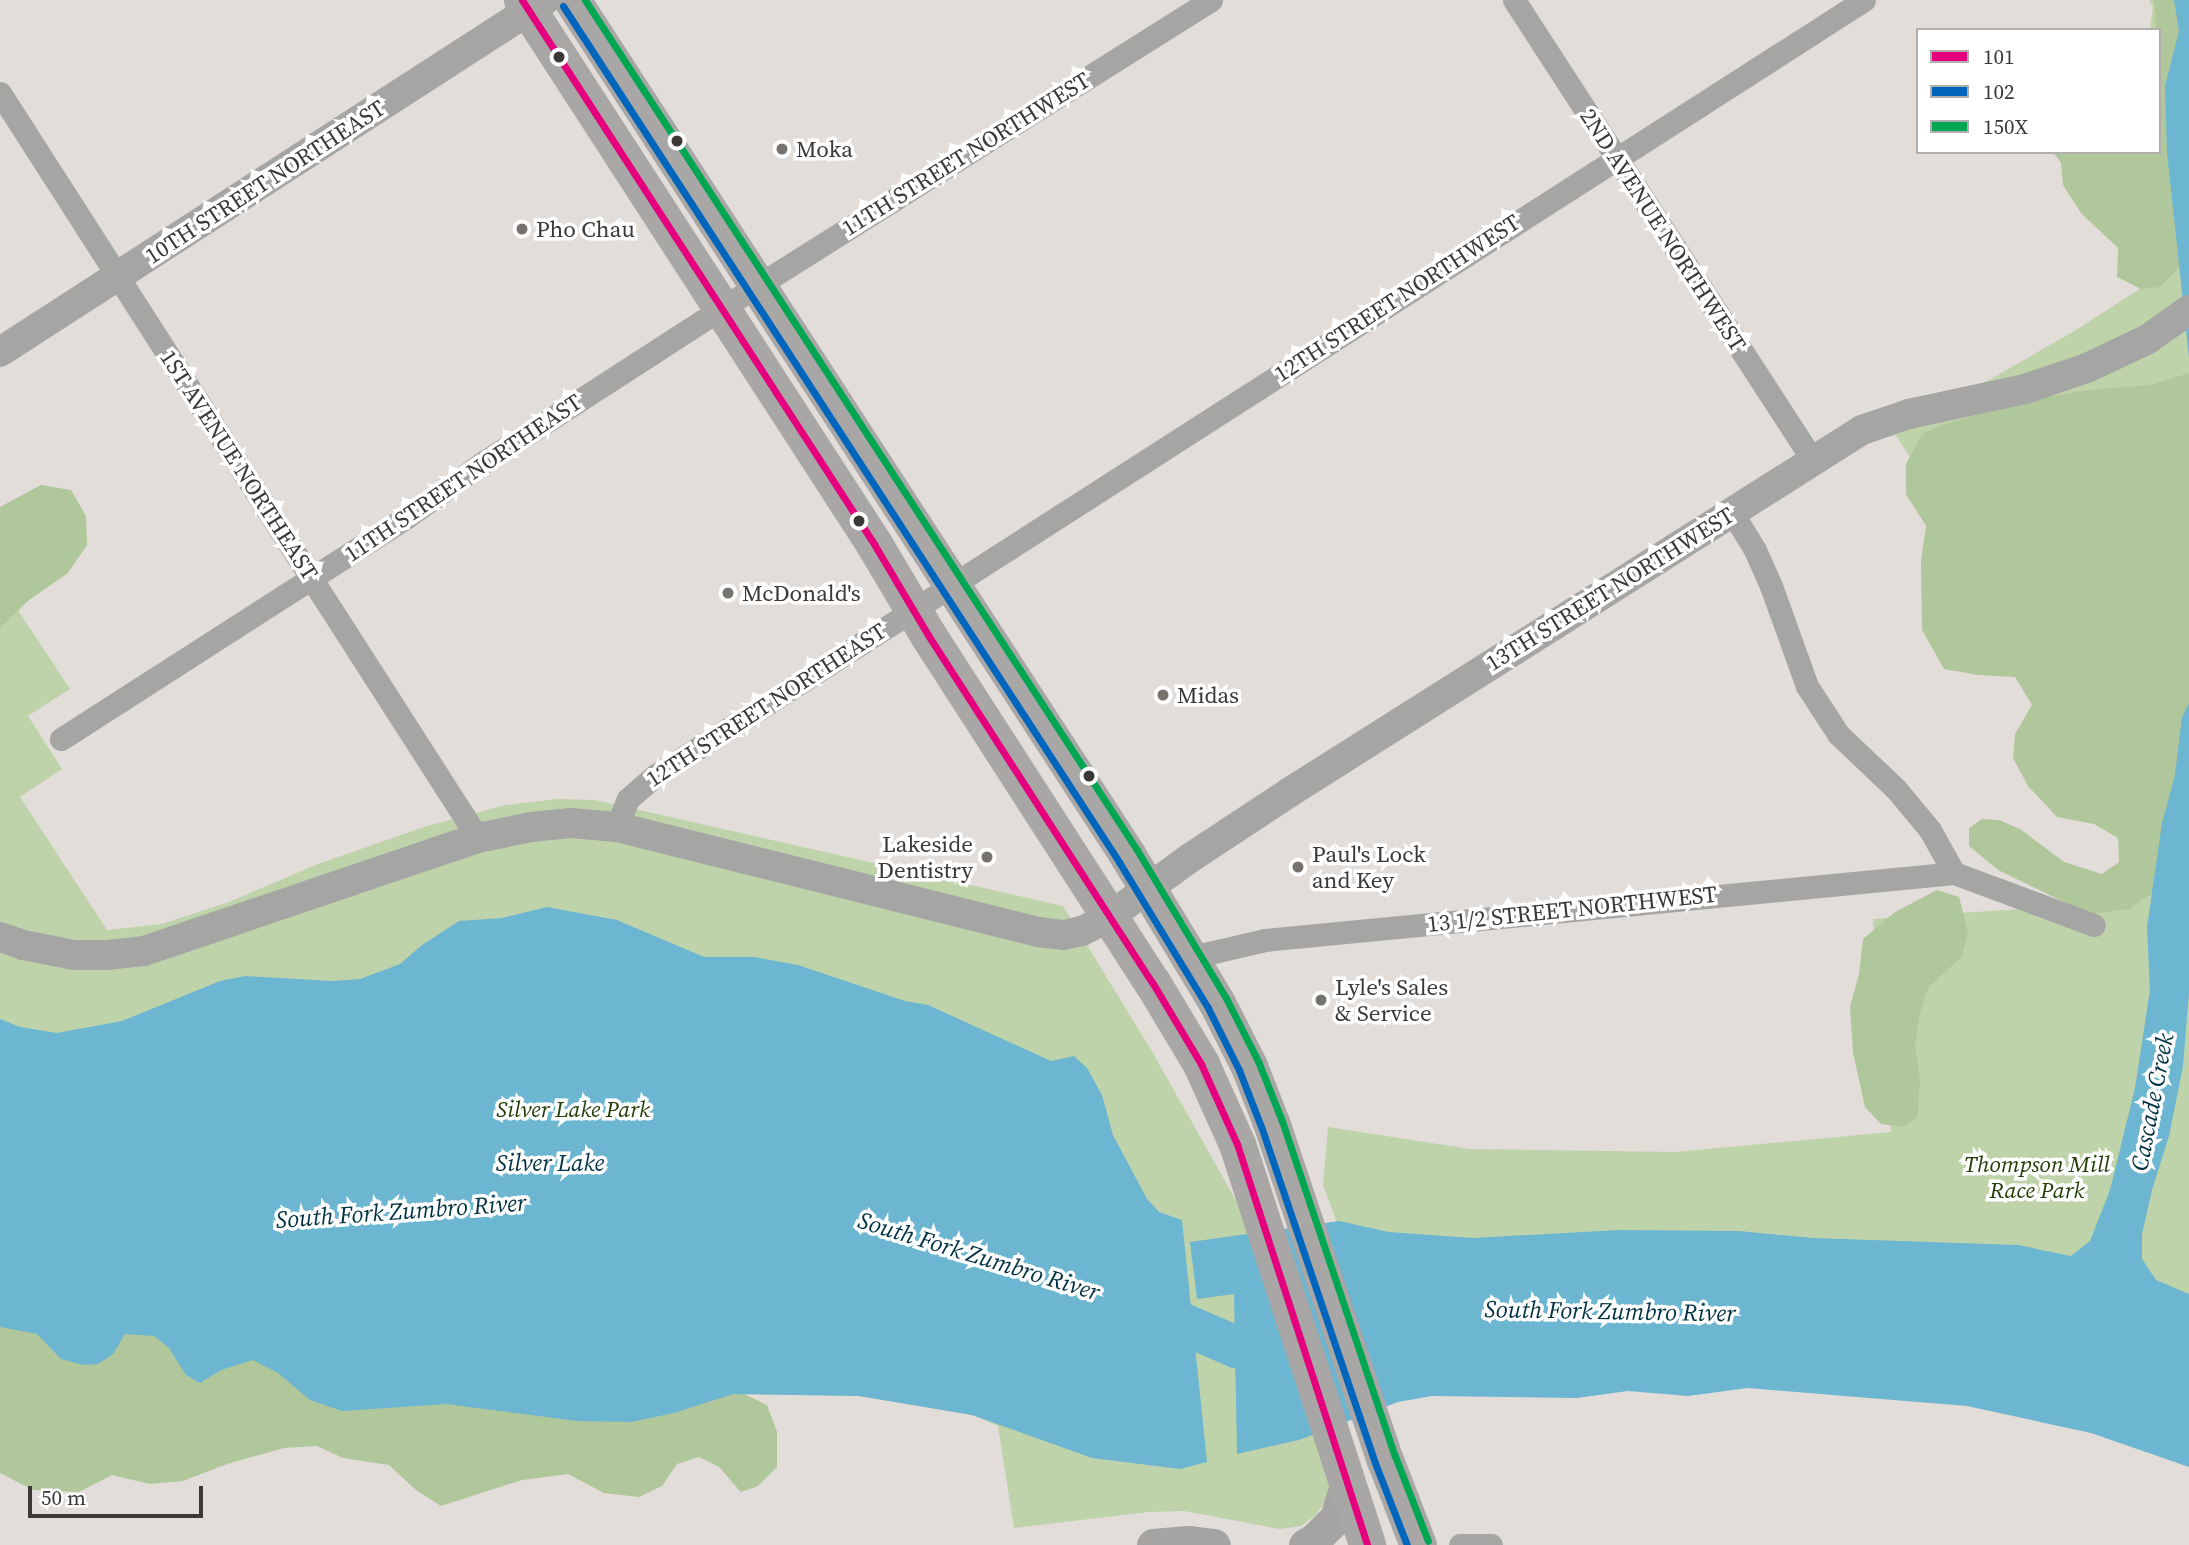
<!DOCTYPE html>
<html>
<head>
<meta charset="utf-8">
<style>
	body { margin:0 }
	#map { position:relative; width:2189px; height:1545px; overflow:hidden; background:#e2ddd9; font-family:"Source Serif 4",serif }
	div>[style] { position:absolute }
	.green>* { inset:0; background:#bed3aa }
	.forest>* { inset:0; background:#b0c69b }
	.water>* { inset:0; background:#6db6d1 }
	.river>* { height:42px; margin:-21px; padding:0 21px; transform-origin:21px; border-radius:21px; background:#6db6d1 }
	.minor>* { height:23px; margin:-11.5px; padding:0 11.5px; transform-origin:11.5px; border-radius:11.5px; background:#a5a6a3 }
	.tertiary>* { height:30px; margin:-15px; padding:0 15px; transform-origin:15px; border-radius:15px; background:#a5a6a3 }
	.secondary>* { height:33px; margin:-16.5px; padding:0 16.5px; transform-origin:16.5px; border-radius:16.5px; background:#a5a4a2 }
	.primary>* { height:37px; margin:-18.5px; padding:0 18.5px; transform-origin:18.5px; border-radius:18.5px; background:#a8a7a5 }
	.bus-1>* { height:7px; margin:-3.5px; padding:0 3.5px; transform-origin:3.5px; border-radius:3.5px; background:#e5007d }
	.bus-2>* { height:7px; margin:-3.5px; padding:0 3.5px; transform-origin:3.5px; border-radius:3.5px; background:#0065bd }
	.bus-3>* { height:7px; margin:-3.5px; padding:0 3.5px; transform-origin:3.5px; border-radius:3.5px; background:#00a651 }
	.dots>* { width:19px; height:19px; translate:-50% -50%; box-sizing:border-box; border:4px solid #fff; border-radius:50% }
	span { translate:-50% -50%; white-space:nowrap; text-align:center; line-height:1.15; -webkit-text-stroke:7px #fff; paint-order:stroke }
	.poi-label { font-size:23px; color:#3c3835 }
	.left { translate:0 -50%; text-align:left }
	.right { translate:-100% -50%; text-align:right }
	.street-label { font-size:23px; color:#3c3835 }
	.park-label { font-size:23px; color:#233e08; font-style:italic }
	.water-label { font-size:24px; color:#013243; font-style:italic }
	.legend { position:absolute; left:1916px; top:28px; width:245px; height:126px; box-sizing:border-box; background:#fff; border:2px solid #b1afae; margin:0; padding:9px 12px; list-style:none; font-size:21px; color:#3c3835 }
	.legend li { display:flex; align-items:center; gap:14px; height:35px }
	.legend b { width:35px; border:2px solid #b1afae }
	.scale { position:absolute; left:28px; top:1486px; width:175px; height:32px; box-sizing:border-box; border:4px solid #3c3835; border-top:0; padding-left:9px; font-size:21px; line-height:24px; white-space:nowrap; color:#3c3835; -webkit-text-stroke:5px #fff; paint-order:stroke }
</style>
</head>
<body>
<div id="map">
	<div class="green">
		<i style="clip-path:polygon(2149px 0,2189px 0,2189px 1387px,1375px 1326px,1323px 1185px,1328px 1127px,1470px 1149px,1676px 1152px,1891px 1132px,1873px 919px,2136px 901px,2148px 829px,1895px 434px,2076px 330px,2158px 277px,2159px 30px,2150px 30px,2153px 7px)"></i>
		<i style="clip-path:polygon(0 583px,70px 689px,28px 716px,62px 769px,20px 797px,107px 930px,162px 924px,229px 902px,318px 864px,424px 827px,505px 805px,558px 799px,595px 800px,1063px 906px,1153px 1053px,1238px 1204px,1331px 1489px,1325px 1502px,1315px 1516px,1301px 1526px,1280px 1529px,1184px 1511px,1149px 1512px,1014px 1528px,998px 1426px,972px 1415px,859px 1396px,733px 1394px,0 1327px)"></i>
	</div>
	<div class="forest">
		<i style="clip-path:polygon(2154px 0,2189px 0,2189px 257px,2160px 287px,2141px 289px,2117px 277px,2118px 248px,2081px 213px,2063px 185px,2061px 163px,2053px 152px,2159px 152px,2159px 30px,2156px 30px)"></i>
		<i style="clip-path:polygon(2189px 373px,2189px 758px,2161px 887px,2129px 909px,2089px 914px,1998px 870px,1969px 846px,1969px 828px,1982px 819px,1999px 820px,2020px 829px,2064px 862px,2102px 874px,2119px 862px,2118px 838px,2094px 824px,2057px 817px,2028px 786px,2013px 758px,2015px 734px,2032px 705px,2015px 677px,1978px 675px,1944px 669px,1922px 630px,1921px 561px,1926px 526px,1906px 494px,1906px 464px,1922px 434px,1945px 424px,2031px 400px,2087px 390px,2151px 385px)"></i>
		<i style="clip-path:polygon(41px 485px,71px 490px,86px 516px,87px 545px,68px 573px,29px 600px,0 628px,0 507px)"></i>
		<i style="clip-path:polygon(1937px 890px,1959px 897px,1968px 932px,1962px 956px,1928px 988px,1920px 1013px,1915px 1045px,1920px 1079px,1918px 1116px,1904px 1127px,1881px 1124px,1865px 1107px,1853px 1053px,1850px 1007px,1859px 974px,1863px 939px,1895px 912px)"></i>
		<i style="clip-path:polygon(0 1311px,105px 1328px,731px 1388px,767px 1405px,777px 1432px,777px 1467px,758px 1486px,741px 1492px,719px 1467px,699px 1457px,677px 1464px,662px 1486px,639px 1497px,604px 1493px,568px 1474px,522px 1480px,441px 1506px,416px 1490px,389px 1465px,343px 1458px,317px 1446px,284px 1448px,227px 1464px,183px 1481px,150px 1484px,112px 1475px,79px 1492px,33px 1490px,0 1473px)"></i>
	</div>
	<div class="water">
		<i style="clip-path:polygon(2174px 0,2189px 0,2189px 358px,2167px 152px,2165px 86px,2179px 31px)"></i>
		<i style="clip-path:polygon(2189px 703px,2189px 993px,2183px 1066px,2169px 1136px,2152px 1190px,2142px 1234px,2142px 1259px,2156px 1280px,2189px 1294px,2189px 1467px,2091px 1433px,1967px 1406px,1748px 1388px,1688px 1396px,1628px 1391px,1577px 1398px,1432px 1396px,1398px 1402px,1299px 1440px,1237px 1454px,1234px 1294px,1197px 1299px,1190px 1242px,1339px 1221px,1389px 1232px,1473px 1238px,1619px 1230px,1739px 1231px,1813px 1238px,2018px 1245px,2071px 1256px,2090px 1241px,2110px 1190px,2135px 1088px,2150px 990px,2147px 927px,2162px 823px,2175px 775px,2182px 717px)"></i>
		<i style="clip-path:polygon(547px 907px,617px 920px,704px 957px,754px 957px,798px 965px,905px 1001px,928px 1005px,1051px 1061px,1074px 1056px,1087px 1068px,1102px 1095px,1113px 1135px,1147px 1199px,1159px 1212px,1182px 1220px,1207px 1462px,1180px 1469px,1092px 1458px,972px 1415px,859px 1396px,733px 1394px,674px 1413px,631px 1422px,577px 1421px,446px 1404px,342px 1411px,310px 1400px,278px 1373px,253px 1360px,221px 1370px,200px 1383px,186px 1375px,169px 1348px,154px 1336px,125px 1334px,113px 1354px,98px 1364px,83px 1365px,61px 1359px,37px 1334px,0 1327px,0 1019px,20px 1027px,57px 1033px,122px 1021px,220px 981px,245px 976px,332px 981px,360px 979px,400px 964px,422px 945px,459px 921px,502px 918px)"></i>
	</div>
	<div class="river">
		<i style="left:1139px;top:1305px;width:106px;rotate:23.4deg"></i>
		<i style="left:1236px;top:1347px;width:57px;rotate:-9.1deg"></i>
	</div>
	<div class="minor">
		<i style="left:1514px;top:0;width:547px;rotate:57.01deg"></i>
		<i style="left:0;top:93px;width:885px;rotate:57.32deg"></i>
		<i style="left:1732px;top:512px;width:44px;rotate:58.8deg"></i>
		<i style="left:1755px;top:550px;width:39px;rotate:66deg"></i>
		<i style="left:1771px;top:586px;width:106px;rotate:70.2deg"></i>
		<i style="left:1807px;top:686px;width:57px;rotate:57.1deg"></i>
		<i style="left:1838px;top:734px;width:80px;rotate:43.5deg"></i>
		<i style="left:1896px;top:789px;width:53px;rotate:50.3deg"></i>
		<i style="left:1930px;top:830px;width:49px;rotate:60.8deg"></i>
		<i style="left:1954px;top:873px;width:149px;rotate:20.4deg"></i>
		<i style="left:61px;top:739px;width:411px;rotate:-32.7deg"></i>
		<i style="left:407px;top:517px;width:91px;rotate:-35.6deg"></i>
		<i style="left:481px;top:464px;width:287px;rotate:-32.9deg"></i>
		<i style="left:722px;top:308px;width:578px;rotate:-32.21deg"></i>
		<i style="left:617px;top:827px;width:30px;rotate:-69deg"></i>
		<i style="left:628px;top:799px;width:37px;rotate:-41deg"></i>
		<i style="left:656px;top:775px;width:1435px;rotate:-32.68deg"></i>
		<i style="left:1192px;top:957px;width:75px;rotate:-13.1deg"></i>
		<i style="left:1265px;top:940px;width:692px;rotate:-5.55deg"></i>
		<i style="left:1460px;top:1545px;width:31px"></i>
	</div>
	<div class="tertiary">
		<i style="left:0;top:352px;width:649px;rotate:-32.86deg"></i>
		<i style="left:0;top:937px;width:24px;rotate:19deg"></i>
		<i style="left:23px;top:945px;width:52px;rotate:11.1deg"></i>
		<i style="left:74px;top:955px;width:33px"></i>
		<i style="left:107px;top:955px;width:37px;rotate:-6deg"></i>
		<i style="left:144px;top:951px;width:353px;rotate:-18.7deg"></i>
		<i style="left:478px;top:838px;width:54px;rotate:-11.7deg"></i>
		<i style="left:531px;top:827px;width:40px;rotate:-5.7deg"></i>
		<i style="left:571px;top:823px;width:46px;rotate:5deg"></i>
		<i style="left:617px;top:827px;width:434px;rotate:14deg"></i>
		<i style="left:1038px;top:932px;width:26px;rotate:7deg"></i>
		<i style="left:1064px;top:935px;width:18px;rotate:-13deg"></i>
		<i style="left:1082px;top:931px;width:30px;rotate:-27deg"></i>
		<i style="left:1109px;top:917px;width:100px;rotate:-36.1deg"></i>
		<i style="left:1190px;top:858px;width:120px;rotate:-33.4deg"></i>
		<i style="left:1290px;top:792px;width:677px;rotate:-32.33deg"></i>
		<i style="left:1862px;top:430px;width:50px;rotate:-18.8deg"></i>
		<i style="left:1909px;top:414px;width:119px;rotate:-12.2deg"></i>
		<i style="left:2025px;top:389px;width:65px;rotate:-18.7deg"></i>
		<i style="left:2087px;top:368px;width:68px;rotate:-25.4deg"></i>
		<i style="left:2148px;top:339px;width:50px;rotate:-35.3deg"></i>
	</div>
	<div class="secondary">
		<i style="left:1153px;top:1545px;width:35px;rotate:-5deg"></i>
		<i style="left:1188px;top:1542px;width:26px;rotate:7deg"></i>
		<i style="left:1305px;top:1545px;width:12px;rotate:-31deg"></i>
		<i style="left:1315px;top:1539px;width:30px;rotate:-45deg"></i>
		<i style="left:1336px;top:1518px;width:38px;rotate:-73deg"></i>
	</div>
	<div class="primary">
		<i style="left:522px;top:0;width:648px;rotate:57.09deg"></i>
		<i style="left:874px;top:544px;width:106px;rotate:59.3deg"></i>
		<i style="left:928px;top:635px;width:413px;rotate:57.2deg"></i>
		<i style="left:1152px;top:982px;width:96px;rotate:59.1deg"></i>
		<i style="left:1201px;top:1064px;width:88px;rotate:65.8deg"></i>
		<i style="left:1237px;top:1144px;width:422px;rotate:72deg"></i>
		<i style="left:572px;top:0;width:1021px;rotate:56.99deg"></i>
		<i style="left:1128px;top:856px;width:172px;rotate:58.8deg"></i>
		<i style="left:1217px;top:1003px;width:71px;rotate:63.1deg"></i>
		<i style="left:1249px;top:1066px;width:63px;rotate:68.7deg"></i>
		<i style="left:1272px;top:1125px;width:354px;rotate:71.4deg"></i>
		<i style="left:1385px;top:1460px;width:91px;rotate:68.8deg"></i>
	</div>
	<div class="bus-1">
		<i style="left:522px;top:0;width:648px;rotate:57.09deg"></i>
		<i style="left:874px;top:544px;width:106px;rotate:59.3deg"></i>
		<i style="left:928px;top:635px;width:413px;rotate:57.2deg"></i>
		<i style="left:1152px;top:982px;width:96px;rotate:59.1deg"></i>
		<i style="left:1201px;top:1064px;width:88px;rotate:65.8deg"></i>
		<i style="left:1237px;top:1144px;width:422px;rotate:72deg"></i>
	</div>
	<div class="bus-2">
		<i style="left:563px;top:6px;width:1021px;rotate:56.99deg"></i>
		<i style="left:1119px;top:862px;width:171px;rotate:58.6deg"></i>
		<i style="left:1208px;top:1008px;width:69px;rotate:63.4deg"></i>
		<i style="left:1239px;top:1070px;width:63px;rotate:68.7deg"></i>
		<i style="left:1262px;top:1129px;width:353px;rotate:71.3deg"></i>
		<i style="left:1375px;top:1463px;width:88px;rotate:68.7deg"></i>
	</div>
	<div class="bus-3">
		<i style="left:585px;top:0;width:1014px;rotate:57deg"></i>
		<i style="left:1137px;top:850px;width:173px;rotate:59deg"></i>
		<i style="left:1226px;top:998px;width:71px;rotate:63.1deg"></i>
		<i style="left:1258px;top:1061px;width:65px;rotate:68.2deg"></i>
		<i style="left:1282px;top:1121px;width:354px;rotate:71.4deg"></i>
		<i style="left:1395px;top:1456px;width:91px;rotate:68.8deg"></i>
	</div>
	<div class="dots">
		<i style="left:559px;top:57px;background:#3c3835"></i>
		<i style="left:677px;top:141px;background:#3c3835"></i>
		<i style="left:782px;top:149px;background:#76726e"></i>
		<i style="left:522px;top:229px;background:#76726e"></i>
		<i style="left:859px;top:521px;background:#3c3835"></i>
		<i style="left:728px;top:593px;background:#76726e"></i>
		<i style="left:1163px;top:695px;background:#76726e"></i>
		<i style="left:1089px;top:776px;background:#3c3835"></i>
		<i style="left:987px;top:857px;background:#76726e"></i>
		<i style="left:1298px;top:867px;background:#76726e"></i>
		<i style="left:1321px;top:1000px;background:#76726e"></i>
	</div>
	<div class="poi-label">
		<span class="left" style="left:796px;top:149px">Moka</span>
		<span class="left" style="left:536px;top:229px">Pho Chau</span>
		<span class="left" style="left:742px;top:593px">McDonald's</span>
		<span class="left" style="left:1177px;top:695px">Midas</span>
		<span class="right" style="left:973px;top:857px">Lakeside<br>Dentistry</span>
		<span class="left" style="left:1312px;top:867px">Paul's Lock<br>and Key</span>
		<span class="left" style="left:1335px;top:1000px">Lyle's Sales<br>&amp; Service</span>
	</div>
	<div class="street-label">
		<span style="left:966px;top:154px;rotate:-32deg">11TH STREET NORTHWEST</span>
		<span style="left:265px;top:182px;rotate:-33deg">10TH STREET NORTHEAST</span>
		<span style="left:1663px;top:230px;rotate:57deg">2ND AVENUE NORTHWEST</span>
		<span style="left:1397px;top:298px;rotate:-33deg">12TH STREET NORTHWEST</span>
		<span style="left:239px;top:465px;rotate:57deg">1ST AVENUE NORTHEAST</span>
		<span style="left:463px;top:478px;rotate:-34deg">11TH STREET NORTHEAST</span>
		<span style="left:1610px;top:589px;rotate:-32deg">13TH STREET NORTHWEST</span>
		<span style="left:766px;top:705px;rotate:-33deg">12TH STREET NORTHEAST</span>
		<span style="left:1572px;top:909px;rotate:-6deg">13 1/2 STREET NORTHWEST</span>
	</div>
	<div class="park-label">
		<span style="left:573px;top:1109px">Silver Lake Park</span>
		<span style="left:2037px;top:1177px">Thompson Mill<br>Race Park</span>
	</div>
	<div class="water-label">
		<span style="left:2152px;top:1102px;rotate:-79deg">Cascade Creek</span>
		<span style="left:550px;top:1163px">Silver Lake</span>
		<span style="left:401px;top:1211px;rotate:-4deg">South Fork Zumbro River</span>
		<span style="left:979px;top:1256px;rotate:17deg">South Fork Zumbro River</span>
		<span style="left:1610px;top:1311px;rotate:1deg">South Fork Zumbro River</span>
	</div>
	<ul class="legend">
	<li><b style="height:9px;background:#e5007d"></b>101</li>
	<li><b style="height:9px;background:#0065bd"></b>102</li>
	<li><b style="height:9px;background:#00a651"></b>150X</li>
	</ul>
	<div class="scale">50 m</div>
</div>
</body>
</html>
